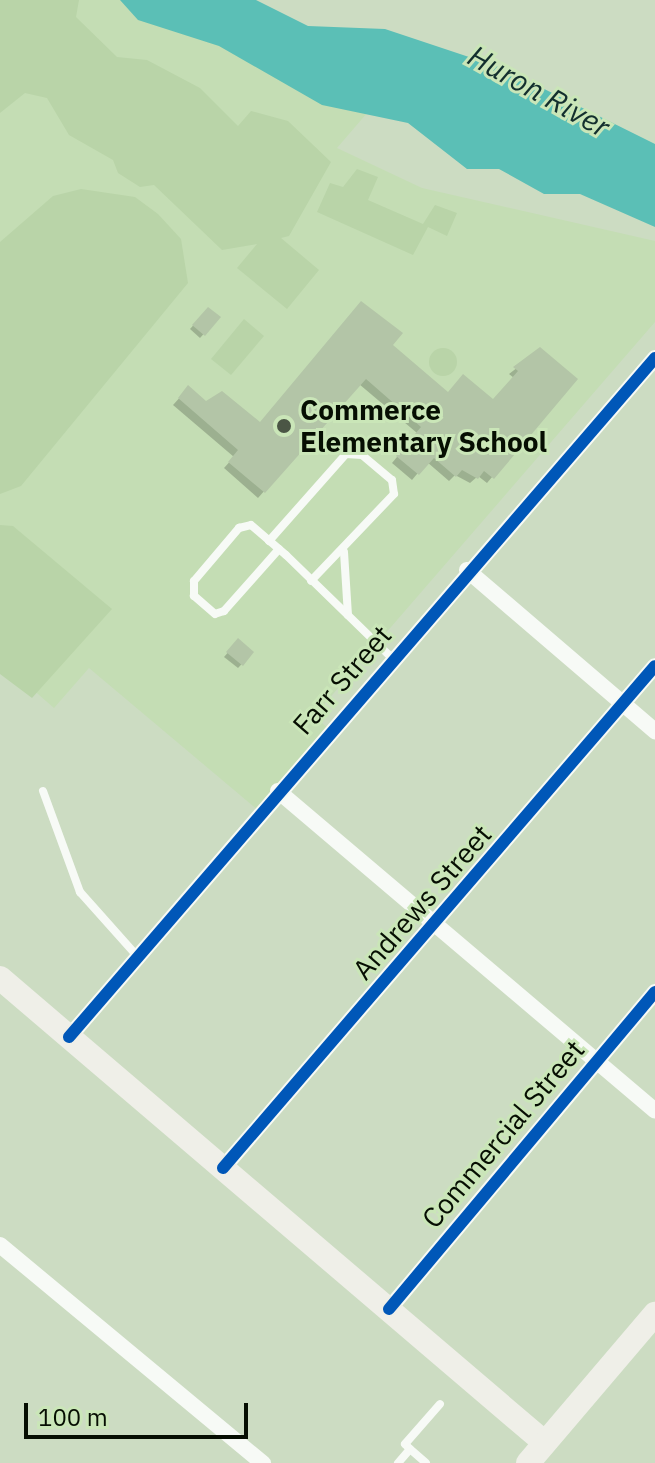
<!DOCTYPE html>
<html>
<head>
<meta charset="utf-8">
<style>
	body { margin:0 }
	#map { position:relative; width:655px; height:1463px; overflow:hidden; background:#ccdcc2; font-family:"IBM Plex Sans",sans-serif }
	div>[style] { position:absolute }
	.built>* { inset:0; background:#c4ddb4 }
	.green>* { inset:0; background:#b9d4a8 }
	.round { border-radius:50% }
	.water>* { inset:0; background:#5bbfb6 }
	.shadow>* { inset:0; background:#0003 }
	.building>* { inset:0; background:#b3c5a7 }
	.lane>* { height:8px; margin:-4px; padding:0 4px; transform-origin:4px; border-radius:4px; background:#f7faf6 }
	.street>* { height:16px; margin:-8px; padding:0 8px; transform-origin:8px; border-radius:8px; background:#f7faf6 }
	.secondary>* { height:24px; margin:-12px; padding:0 12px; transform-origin:12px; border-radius:12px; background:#efefe8 }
	.cycleway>* { height:12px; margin:-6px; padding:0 6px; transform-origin:6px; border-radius:6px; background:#0057b8 }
	.dots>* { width:22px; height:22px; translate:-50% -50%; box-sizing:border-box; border:4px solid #cae6b8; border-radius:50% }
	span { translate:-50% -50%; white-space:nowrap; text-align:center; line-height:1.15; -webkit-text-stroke:6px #cae6b8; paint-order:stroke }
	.poi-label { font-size:28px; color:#060e02; font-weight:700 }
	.left { translate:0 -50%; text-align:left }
	.street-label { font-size:28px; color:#060e02 }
	.water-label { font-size:30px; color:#132f2e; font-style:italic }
	.scale { position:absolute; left:24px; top:1403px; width:224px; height:36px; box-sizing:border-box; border:4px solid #060e02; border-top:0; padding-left:10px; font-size:24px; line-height:28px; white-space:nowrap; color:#060e02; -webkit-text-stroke:6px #cae6b8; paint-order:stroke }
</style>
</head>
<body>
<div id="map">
	<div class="built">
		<i style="clip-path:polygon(0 0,216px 0,410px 63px,337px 148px,422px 188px,655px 241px,655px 322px,314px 716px,329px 729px,259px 811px,89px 668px,54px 708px,0 661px)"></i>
	</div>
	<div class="green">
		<i style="clip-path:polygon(0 0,79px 0,76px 17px,117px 57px,147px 60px,200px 88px,238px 126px,251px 111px,288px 121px,331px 162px,289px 236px,281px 238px,319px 270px,287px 309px,237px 268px,257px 244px,222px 250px,154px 185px,140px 187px,118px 173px,113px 160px,69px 135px,47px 98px,25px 93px,0 113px)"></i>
		<i style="clip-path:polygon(357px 169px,378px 177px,368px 200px,423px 224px,435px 205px,457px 213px,447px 236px,428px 227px,413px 255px,317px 212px,330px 183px,343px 187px)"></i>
		<i style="clip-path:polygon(81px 189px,135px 197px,158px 214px,181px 239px,188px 283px,21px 486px,0 494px,0 242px,53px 196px)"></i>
		<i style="clip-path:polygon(244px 319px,264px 336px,231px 375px,211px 359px)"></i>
		<i class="round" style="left:429px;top:348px;width:28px;height:28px"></i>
		<i style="clip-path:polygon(0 525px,13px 526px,112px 609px,32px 698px,0 674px)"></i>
	</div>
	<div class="water">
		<i style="clip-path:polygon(120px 0,256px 0,308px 26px,385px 29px,502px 68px,655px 144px,655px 227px,580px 194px,544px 194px,499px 169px,467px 169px,408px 123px,322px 105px,219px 46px,138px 20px)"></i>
	</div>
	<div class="shadow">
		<i style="clip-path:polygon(208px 309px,218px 318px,200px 338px,190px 329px)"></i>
		<i style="clip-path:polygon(390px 345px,448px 395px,493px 402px,514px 378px,509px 374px,540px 350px,575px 379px,487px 483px,478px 476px,470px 483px,455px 475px,449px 481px,427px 462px,412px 480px,392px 463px,417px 433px,359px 384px,258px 498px,224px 468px,234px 457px,173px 405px,183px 394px,259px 425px)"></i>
		<i style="clip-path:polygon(238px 641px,252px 653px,238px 668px,224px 657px)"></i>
	</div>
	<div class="building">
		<i style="clip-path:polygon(361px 301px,403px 333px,393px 345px,448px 392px,463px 374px,493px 399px,518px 371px,513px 367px,540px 347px,578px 379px,494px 479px,484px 471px,478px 479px,462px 470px,456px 477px,434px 458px,419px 475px,396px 456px,421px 427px,366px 379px,265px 493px,228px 462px,238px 450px,178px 398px,188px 385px,206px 401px,222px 391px,260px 422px)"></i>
		<i style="clip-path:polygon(208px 307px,221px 317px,205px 336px,192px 325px)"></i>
		<i style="clip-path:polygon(238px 638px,254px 652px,243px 666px,226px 652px)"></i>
	</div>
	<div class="lane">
		<i style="left:269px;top:541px;width:116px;rotate:-48.5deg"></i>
		<i style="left:346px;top:454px;width:16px;rotate:4deg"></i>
		<i style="left:362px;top:455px;width:39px;rotate:40deg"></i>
		<i style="left:392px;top:480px;width:14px;rotate:82deg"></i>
		<i style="left:394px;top:494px;width:120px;rotate:133.7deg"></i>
		<i style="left:279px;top:549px;width:83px;rotate:131.6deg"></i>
		<i style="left:224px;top:611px;width:9px;rotate:162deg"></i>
		<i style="left:215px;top:614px;width:28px;rotate:-139deg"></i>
		<i style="left:194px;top:596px;width:15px;rotate:-90deg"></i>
		<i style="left:194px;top:581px;width:70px;rotate:-49.7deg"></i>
		<i style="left:239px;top:528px;width:12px;rotate:-14deg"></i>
		<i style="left:251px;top:525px;width:46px;rotate:40.6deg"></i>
		<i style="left:286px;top:555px;width:148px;rotate:44.2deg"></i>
		<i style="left:344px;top:552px;width:63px;rotate:86.4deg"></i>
		<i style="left:43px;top:791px;width:108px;rotate:69.9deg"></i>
		<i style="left:80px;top:892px;width:86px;rotate:48.3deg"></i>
		<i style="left:410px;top:1449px;width:7px;rotate:-135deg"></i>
		<i style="left:405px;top:1444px;width:53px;rotate:-48.8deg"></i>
		<i style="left:398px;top:1463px;width:18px;rotate:-49deg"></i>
		<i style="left:410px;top:1449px;width:21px;rotate:41deg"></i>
	</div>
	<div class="street">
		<i style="left:467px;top:570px;width:248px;rotate:40.6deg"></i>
		<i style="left:278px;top:791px;width:494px;rotate:40.3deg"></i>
		<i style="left:69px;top:1037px;width:897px;rotate:-49.2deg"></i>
		<i style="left:223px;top:1168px;width:662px;rotate:-49.29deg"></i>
		<i style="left:0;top:1245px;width:342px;rotate:39.7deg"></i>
		<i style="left:389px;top:1309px;width:414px;rotate:-50deg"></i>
	</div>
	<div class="secondary">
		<i style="left:0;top:978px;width:716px;rotate:40.47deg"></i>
		<i style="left:528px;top:1463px;width:196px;rotate:-49.6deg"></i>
	</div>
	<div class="cycleway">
		<i style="left:69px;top:1037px;width:897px;rotate:-49.2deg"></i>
		<i style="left:223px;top:1168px;width:662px;rotate:-49.29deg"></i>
		<i style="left:389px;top:1309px;width:414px;rotate:-50deg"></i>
	</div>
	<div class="dots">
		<i style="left:284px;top:426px;background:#4b5645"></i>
	</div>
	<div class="poi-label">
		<span class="left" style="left:300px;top:426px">Commerce<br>Elementary School</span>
	</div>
	<div class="street-label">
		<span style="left:342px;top:680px;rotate:-49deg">Farr Street</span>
		<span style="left:422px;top:902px;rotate:-49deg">Andrews Street</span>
		<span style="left:503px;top:1134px;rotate:-50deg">Commercial Street</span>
	</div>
	<div class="water-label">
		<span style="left:539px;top:91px;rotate:29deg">Huron River</span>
	</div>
	<div class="scale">100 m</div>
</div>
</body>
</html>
